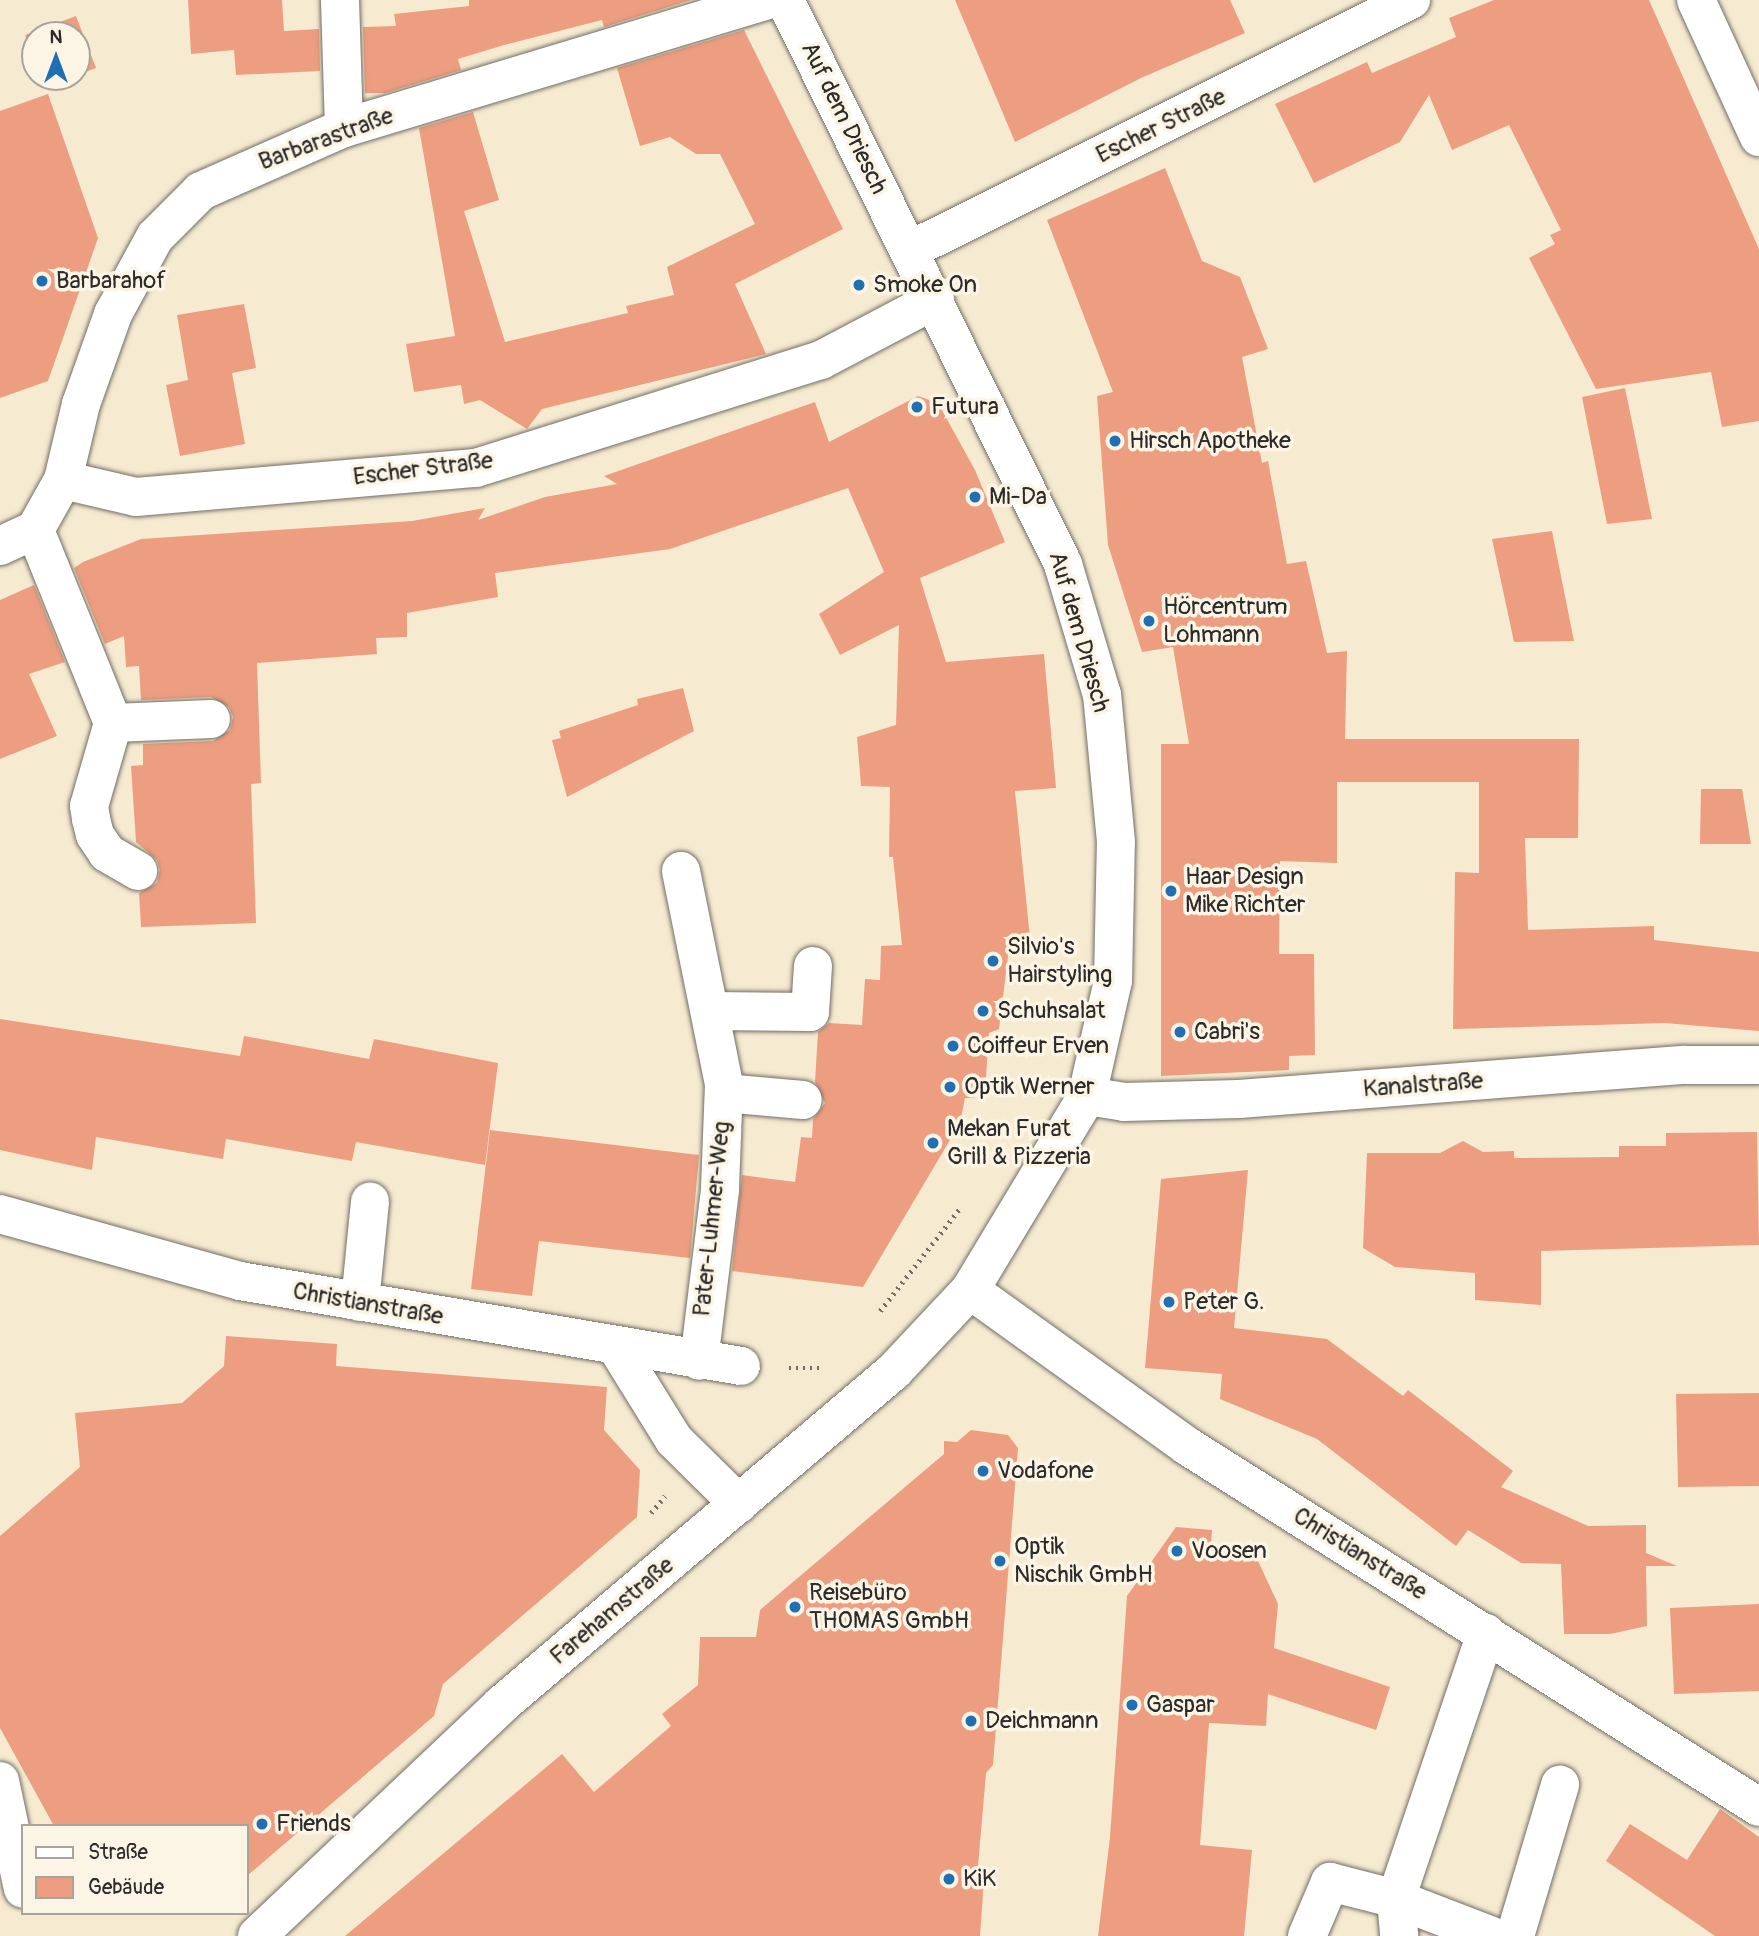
<!DOCTYPE html>
<html>
<head>
<meta charset="utf-8">
<style>
	body { margin:0 }
	#map { position:relative; width:1759px; height:1936px; overflow:hidden; background:#f6ead1; font-family:Pangolin,sans-serif }
	div>[style] { position:absolute }
	.building>* { inset:0; background:#ed9e80 }
	.path>* { height:4.5px; margin-top:-2.25px; transform-origin:0; background:repeating-linear-gradient(90deg,#726e65 0 2px,transparent 0 7px) }
	.roads { filter:drop-shadow(0 0 2px #726e65) drop-shadow(0 0 2px #726e65) }
	.minor>* { height:38px; margin:-19px; padding:0 19px; transform-origin:19px; border-radius:19px; background:#fff }
	.major>* { height:38px; margin:-19px; padding:0 19px; transform-origin:19px; border-radius:19px; background:#fff }
	.dots>* { width:19px; height:19px; translate:-50% -50%; box-sizing:border-box; border:4px solid #fcf5e5; border-radius:50% }
	span { translate:-50% -50%; white-space:nowrap; text-align:center; line-height:1.15; -webkit-text-stroke:7px #fcf5e5; paint-order:stroke }
	.street-label { font-size:24px; color:#2b2b2b }
	.poi-label { font-size:24px; color:#2b2b2b }
	.left { translate:0 -50%; text-align:left }
	.legend { position:absolute; left:21px; top:1824px; width:228px; height:91px; box-sizing:border-box; background:#fcf5e5; border:2px solid #a8a49b; margin:0; padding:9px 12px; list-style:none; font-size:21px; color:#2b2b2b }
	.legend li { display:flex; align-items:center; gap:14px; height:35px }
	.legend b { width:35px; border:2px solid #a8a49b }
	.north { position:absolute; left:21px; top:21px; width:70px; height:70px; box-sizing:border-box; background:#fcf5e5; border:2px solid #a8a49b; border-radius:50%; rotate:0deg; font-size:19px; font-weight:700; line-height:28px; text-align:center; color:#2b2b2b }
	.north::after { content:''; display:block; margin:auto; width:24px; height:32px; background:#1f6fb2; clip-path:polygon(50% 0,100% 100%,50% 72%,0 100%) }
</style>
</head>
<body>
<div id="map">
	<div class="building">
		<i style="clip-path:polygon(188px 0,282px 0,284px 31px,319px 29px,320px 71px,236px 75px,234px 50px,191px 54px)"></i>
		<i style="clip-path:polygon(469px 0,691px 0,604px 27px,602px 20px,504px 45px,458px 59px,461px 70px,385px 93px,365px 93px,363px 27px,396px 26px,394px 14px,469px 6px)"></i>
		<i style="clip-path:polygon(955px 0,1230px 0,1245px 33px,1141px 78px,1015px 142px)"></i>
		<i style="clip-path:polygon(1494px 0,1649px 0,1759px 249px,1759px 421px,1722px 427px,1711px 372px,1596px 389px,1529px 258px,1555px 244px,1550px 235px,1561px 230px,1509px 125px,1452px 150px,1429px 95px,1400px 142px,1314px 183px,1275px 104px,1367px 62px,1372px 73px,1456px 37px,1449px 18px)"></i>
		<i style="clip-path:polygon(76px 16px,96px 68px,77px 75px,77px 35px,35px 35px,35px 61px,25px 35px)"></i>
		<i style="clip-path:polygon(744px 30px,843px 229px,735px 284px,766px 354px,542px 409px,527px 429px,480px 400px,464px 404px,461px 385px,414px 392px,406px 344px,455px 336px,419px 128px,473px 112px,499px 200px,464px 211px,505px 342px,628px 313px,626px 306px,674px 295px,667px 267px,755px 224px,720px 154px,696px 154px,670px 137px,640px 146px,617px 68px)"></i>
		<i style="clip-path:polygon(41px 77px,73px 77px,45px 88px)"></i>
		<i style="clip-path:polygon(48px 94px,98px 238px,48px 381px,0 398px,0 111px)"></i>
		<i style="clip-path:polygon(1165px 168px,1202px 261px,1240px 277px,1268px 349px,1242px 357px,1262px 463px,1268px 461px,1287px 564px,1306px 561px,1327px 653px,1347px 651px,1345px 739px,1579px 739px,1578px 838px,1525px 838px,1528px 930px,1654px 926px,1654px 940px,1759px 952px,1759px 1031px,1665px 1023px,1453px 1029px,1455px 872px,1479px 873px,1479px 782px,1337px 782px,1337px 863px,1280px 861px,1279px 954px,1314px 954px,1315px 1055px,1289px 1056px,1289px 1070px,1161px 1076px,1161px 744px,1189px 744px,1173px 647px,1142px 652px,1108px 545px,1097px 396px,1113px 392px,1047px 220px)"></i>
		<i style="clip-path:polygon(244px 304px,256px 368px,232px 373px,245px 444px,180px 456px,166px 385px,188px 380px,177px 315px)"></i>
		<i style="clip-path:polygon(1625px 388px,1652px 519px,1607px 524px,1582px 397px)"></i>
		<i style="clip-path:polygon(918px 396px,938px 403px,975px 470px,1005px 542px,920px 578px,946px 662px,1044px 654px,1056px 788px,1015px 791px,1030px 938px,1010px 941px,999px 1029px,989px 1033px,986px 1077px,974px 1098px,965px 1098px,960px 1123px,863px 1287px,732px 1271px,742px 1175px,795px 1182px,801px 1137px,812px 1138px,813px 1119px,825px 1103px,815px 1082px,818px 1032px,829px 1023px,862px 1025px,865px 979px,880px 980px,881px 946px,902px 945px,893px 857px,889px 857px,890px 787px,861px 786px,857px 737px,896px 725px,899px 625px,840px 655px,819px 614px,884px 572px,848px 488px,670px 549px,495px 573px,498px 597px,407px 613px,407px 637px,376px 638px,377px 654px,257px 663px,261px 783px,251px 784px,256px 923px,141px 927px,139px 893px,157px 883px,160px 870px,157px 860px,136px 842px,131px 766px,143px 765px,143px 744px,213px 741px,230px 730px,233px 717px,229px 707px,211px 697px,141px 700px,139px 666px,126px 667px,124px 636px,105px 644px,74px 568px,83px 562px,141px 539px,412px 521px,485px 508px,478px 520px,545px 497px,617px 484px,604px 476px,815px 402px,829px 442px)"></i>
		<i style="clip-path:polygon(1552px 531px,1574px 641px,1514px 642px,1492px 539px)"></i>
		<i style="clip-path:polygon(34px 585px,65px 662px,29px 674px,57px 736px,0 759px,0 600px)"></i>
		<i style="clip-path:polygon(683px 688px,694px 731px,567px 797px,552px 740px,561px 738px,559px 731px,638px 705px,637px 699px)"></i>
		<i style="clip-path:polygon(1701px 789px,1742px 789px,1751px 844px,1700px 844px)"></i>
		<i style="clip-path:polygon(0 1019px,240px 1056px,244px 1036px,369px 1059px,374px 1039px,498px 1063px,485px 1165px,356px 1142px,352px 1161px,226px 1139px,223px 1159px,96px 1137px,92px 1170px,0 1150px)"></i>
		<i style="clip-path:polygon(490px 1130px,699px 1155px,690px 1258px,539px 1241px,532px 1296px,471px 1289px)"></i>
		<i style="clip-path:polygon(1757px 1132px,1759px 1245px,1541px 1251px,1541px 1305px,1475px 1300px,1475px 1273px,1395px 1267px,1363px 1248px,1367px 1153px,1440px 1153px,1463px 1141px,1483px 1152px,1514px 1151px,1514px 1158px,1619px 1157px,1619px 1146px,1666px 1146px,1666px 1133px)"></i>
		<i style="clip-path:polygon(1248px 1170px,1234px 1328px,1327px 1339px,1403px 1396px,1408px 1390px,1513px 1471px,1501px 1487px,1588px 1526px,1646px 1525px,1646px 1553px,1677px 1566px,1646px 1566px,1647px 1626px,1610px 1634px,1564px 1634px,1561px 1564px,1521px 1563px,1468px 1530px,1456px 1546px,1317px 1439px,1220px 1399px,1222px 1374px,1145px 1368px,1161px 1179px)"></i>
		<i style="clip-path:polygon(226px 1336px,337px 1344px,336px 1366px,607px 1387px,604px 1430px,640px 1470px,637px 1517px,443px 1684px,434px 1716px,247px 1876px,247px 1826px,54px 1826px,0 1728px,0 1536px,80px 1467px,75px 1413px,182px 1403px,224px 1366px)"></i>
		<i style="clip-path:polygon(1759px 1393px,1759px 1486px,1678px 1487px,1676px 1394px)"></i>
		<i style="clip-path:polygon(971px 1430px,1008px 1435px,1018px 1448px,993px 1765px,986px 1773px,977px 1878px,984px 1879px,980px 1936px,345px 1936px,562px 1754px,594px 1792px,671px 1726px,662px 1714px,698px 1685px,700px 1637px,756px 1637px,760px 1610px,944px 1454px,944px 1441px,957px 1442px)"></i>
		<i style="clip-path:polygon(1176px 1527px,1212px 1530px,1211px 1544px,1252px 1548px,1278px 1604px,1274px 1648px,1390px 1687px,1376px 1730px,1268px 1694px,1266px 1726px,1209px 1723px,1200px 1845px,1252px 1850px,1244px 1936px,1098px 1936px,1110px 1837px,1127px 1596px)"></i>
		<i style="clip-path:polygon(1759px 1604px,1759px 1691px,1674px 1694px,1670px 1608px)"></i>
		<i style="clip-path:polygon(1720px 1809px,1759px 1837px,1759px 1936px,1715px 1936px,1606px 1861px,1630px 1824px,1687px 1860px)"></i>
	</div>
	<div class="path">
		<i style="left:880px;top:1311px;width:132px;rotate:-52.1deg"></i>
		<i style="left:789px;top:1368px;width:33px"></i>
		<i style="left:651px;top:1513px;width:22px;rotate:-51deg"></i>
	</div>
	<div class="roads">
		<div class="minor">
			<i style="left:340px;top:0;width:128px;rotate:88.2deg"></i>
			<i style="left:1696px;top:0;width:151px;rotate:65.3deg"></i>
			<i style="left:910px;top:250px;width:560px;rotate:-26.52deg"></i>
			<i style="left:63px;top:480px;width:75px;rotate:13.1deg"></i>
			<i style="left:136px;top:497px;width:341px;rotate:-4.9deg"></i>
			<i style="left:476px;top:468px;width:362px;rotate:-17.4deg"></i>
			<i style="left:821px;top:360px;width:129px;rotate:-27.8deg"></i>
			<i style="left:35px;top:530px;width:208px;rotate:68deg"></i>
			<i style="left:113px;top:723px;width:98px;rotate:-2.3deg"></i>
			<i style="left:0;top:546px;width:38px;rotate:-25deg"></i>
			<i style="left:35px;top:530px;width:57px;rotate:-60.8deg"></i>
			<i style="left:63px;top:480px;width:78px;rotate:-76.7deg"></i>
			<i style="left:81px;top:404px;width:96px;rotate:-70.4deg"></i>
			<i style="left:113px;top:314px;width:88px;rotate:-61.4deg"></i>
			<i style="left:155px;top:237px;width:65px;rotate:-45deg"></i>
			<i style="left:201px;top:191px;width:156px;rotate:-23.8deg"></i>
			<i style="left:344px;top:128px;width:442px;rotate:-16.8deg"></i>
			<i style="left:113px;top:723px;width:86px;rotate:106.1deg"></i>
			<i style="left:89px;top:806px;width:13px;rotate:81deg"></i>
			<i style="left:91px;top:819px;width:16px;rotate:76deg"></i>
			<i style="left:95px;top:835px;width:22px;rotate:56deg"></i>
			<i style="left:107px;top:853px;width:36px;rotate:30deg"></i>
			<i style="left:681px;top:871px;width:217px;rotate:78.6deg"></i>
			<i style="left:724px;top:1084px;width:106px;rotate:92.2deg"></i>
			<i style="left:720px;top:1190px;width:172px;rotate:97deg"></i>
			<i style="left:710px;top:1011px;width:100px;rotate:0.6deg"></i>
			<i style="left:810px;top:1012px;width:46px;rotate:-86.3deg"></i>
			<i style="left:724px;top:1093px;width:79px;rotate:5.1deg"></i>
			<i style="left:1087px;top:1096px;width:37px;rotate:9deg"></i>
			<i style="left:1124px;top:1102px;width:115px;rotate:-1.5deg"></i>
			<i style="left:1239px;top:1099px;width:447px;rotate:-4.4deg"></i>
			<i style="left:1685px;top:1065px;width:74px"></i>
			<i style="left:0;top:1214px;width:249px;rotate:15.6deg"></i>
			<i style="left:240px;top:1281px;width:508px;rotate:9.63deg"></i>
			<i style="left:970px;top:1290px;width:267px;rotate:35.7deg"></i>
			<i style="left:1187px;top:1446px;width:676px;rotate:32.26deg"></i>
			<i style="left:360px;top:1302px;width:101px;rotate:-84.3deg"></i>
			<i style="left:617px;top:1348px;width:108px;rotate:58.2deg"></i>
			<i style="left:674px;top:1440px;width:91px;rotate:44.6deg"></i>
			<i style="left:1486px;top:1633px;width:281px;rotate:108.7deg"></i>
			<i style="left:1396px;top:1899px;width:103px;rotate:21.1deg"></i>
			<i style="left:0;top:1781px;width:110px;rotate:78deg"></i>
			<i style="left:1307px;top:1936px;width:59px;rotate:-66.9deg"></i>
			<i style="left:1330px;top:1882px;width:68px;rotate:14.4deg"></i>
			<i style="left:1396px;top:1899px;width:37px;rotate:85deg"></i>
			<i style="left:1515px;top:1936px;width:158px;rotate:-73.4deg"></i>
		</div>
		<div class="major">
			<i style="left:257px;top:1936px;width:336px;rotate:-43.4deg"></i>
			<i style="left:501px;top:1705px;width:516px;rotate:-40.36deg"></i>
			<i style="left:894px;top:1371px;width:111px;rotate:-46.8deg"></i>
			<i style="left:970px;top:1290px;width:227px;rotate:-58.9deg"></i>
			<i style="left:1087px;top:1096px;width:118px;rotate:-77.3deg"></i>
			<i style="left:1113px;top:981px;width:139px;rotate:-88.8deg"></i>
			<i style="left:1116px;top:842px;width:148px;rotate:-95.4deg"></i>
			<i style="left:1102px;top:695px;width:137px;rotate:-106.6deg"></i>
			<i style="left:1063px;top:564px;width:629px;rotate:-116.24deg"></i>
		</div>
	</div>
	<div class="dots">
		<i style="left:42px;top:281px;background:#1f6fb2"></i>
		<i style="left:859px;top:285px;background:#1f6fb2"></i>
		<i style="left:917px;top:407px;background:#1f6fb2"></i>
		<i style="left:1115px;top:441px;background:#1f6fb2"></i>
		<i style="left:975px;top:497px;background:#1f6fb2"></i>
		<i style="left:1149px;top:621px;background:#1f6fb2"></i>
		<i style="left:1171px;top:891px;background:#1f6fb2"></i>
		<i style="left:993px;top:961px;background:#1f6fb2"></i>
		<i style="left:983px;top:1011px;background:#1f6fb2"></i>
		<i style="left:1180px;top:1032px;background:#1f6fb2"></i>
		<i style="left:953px;top:1046px;background:#1f6fb2"></i>
		<i style="left:950px;top:1087px;background:#1f6fb2"></i>
		<i style="left:933px;top:1143px;background:#1f6fb2"></i>
		<i style="left:1169px;top:1302px;background:#1f6fb2"></i>
		<i style="left:983px;top:1471px;background:#1f6fb2"></i>
		<i style="left:1177px;top:1551px;background:#1f6fb2"></i>
		<i style="left:1000px;top:1561px;background:#1f6fb2"></i>
		<i style="left:795px;top:1607px;background:#1f6fb2"></i>
		<i style="left:1132px;top:1705px;background:#1f6fb2"></i>
		<i style="left:971px;top:1721px;background:#1f6fb2"></i>
		<i style="left:262px;top:1824px;background:#1f6fb2"></i>
		<i style="left:949px;top:1879px;background:#1f6fb2"></i>
	</div>
	<div class="street-label">
		<span style="left:844px;top:118px;rotate:64deg">Auf dem Driesch</span>
		<span style="left:1161px;top:126px;rotate:-26deg">Escher Straße</span>
		<span style="left:326px;top:139px;rotate:-20deg">Barbarastraße</span>
		<span style="left:423px;top:469px;rotate:-7deg">Escher Straße</span>
		<span style="left:1079px;top:632px;rotate:74deg">Auf dem Driesch</span>
		<span style="left:1423px;top:1085px;rotate:-4deg">Kanalstraße</span>
		<span style="left:712px;top:1219px;rotate:-84deg">Pater-Luhmer-Weg</span>
		<span style="left:368px;top:1304px;rotate:10deg">Christianstraße</span>
		<span style="left:1360px;top:1554px;rotate:32deg">Christianstraße</span>
		<span style="left:612px;top:1611px;rotate:-40deg">Farehamstraße</span>
	</div>
	<div class="poi-label">
		<span class="left" style="left:56px;top:281px">Barbarahof</span>
		<span class="left" style="left:873px;top:285px">Smoke On</span>
		<span class="left" style="left:931px;top:407px">Futura</span>
		<span class="left" style="left:1129px;top:441px">Hirsch Apotheke</span>
		<span class="left" style="left:989px;top:497px">Mi-Da</span>
		<span class="left" style="left:1163px;top:621px">Hörcentrum<br>Lohmann</span>
		<span class="left" style="left:1185px;top:891px">Haar Design<br>Mike Richter</span>
		<span class="left" style="left:1007px;top:961px">Silvio's<br>Hairstyling</span>
		<span class="left" style="left:997px;top:1011px">Schuhsalat</span>
		<span class="left" style="left:1194px;top:1032px">Cabri's</span>
		<span class="left" style="left:967px;top:1046px">Coiffeur Erven</span>
		<span class="left" style="left:964px;top:1087px">Optik Werner</span>
		<span class="left" style="left:947px;top:1143px">Mekan Furat<br>Grill &amp; Pizzeria</span>
		<span class="left" style="left:1183px;top:1302px">Peter G.</span>
		<span class="left" style="left:997px;top:1471px">Vodafone</span>
		<span class="left" style="left:1014px;top:1561px">Optik<br>Nischik GmbH</span>
		<span class="left" style="left:1191px;top:1551px">Voosen</span>
		<span class="left" style="left:809px;top:1607px">Reisebüro<br>THOMAS GmbH</span>
		<span class="left" style="left:1146px;top:1705px">Gaspar</span>
		<span class="left" style="left:985px;top:1721px">Deichmann</span>
		<span class="left" style="left:276px;top:1824px">Friends</span>
		<span class="left" style="left:963px;top:1879px">KiK</span>
	</div>
	<ul class="legend">
	<li><b style="height:9px;background:#fff"></b>Straße</li>
	<li><b style="height:19px;background:#ed9e80"></b>Gebäude</li>
	</ul>
	<div class="north">N</div>
</div>
</body>
</html>
